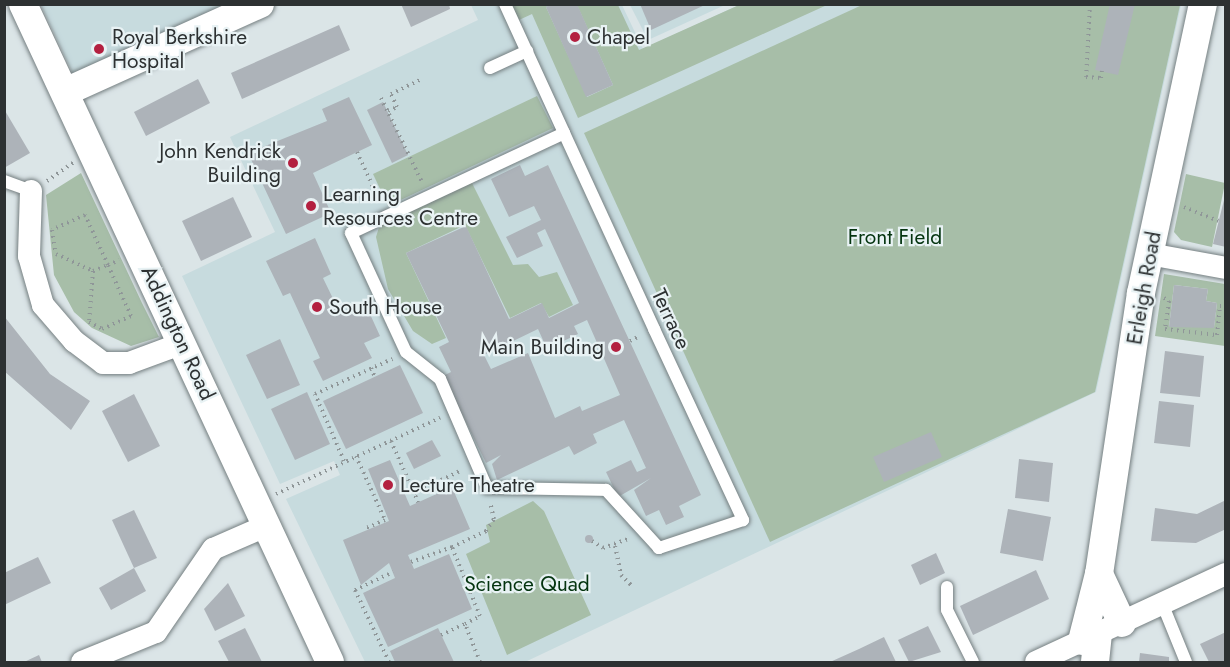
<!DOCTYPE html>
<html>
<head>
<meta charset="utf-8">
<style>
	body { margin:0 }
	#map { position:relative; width:1230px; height:667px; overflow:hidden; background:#dbe5e7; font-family:Jost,sans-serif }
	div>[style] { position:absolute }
	.built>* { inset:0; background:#c7dbde }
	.green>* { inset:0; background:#a7bea8 }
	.building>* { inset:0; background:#adb3b9 }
	.round { border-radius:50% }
	.path>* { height:4px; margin-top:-2px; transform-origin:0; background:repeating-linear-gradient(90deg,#8f9698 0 1.5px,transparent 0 6px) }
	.roads { filter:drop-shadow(0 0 2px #757f81) drop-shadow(0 0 2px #757f81) }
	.service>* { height:12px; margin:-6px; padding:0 6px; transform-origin:6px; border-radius:6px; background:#fff }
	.minor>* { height:22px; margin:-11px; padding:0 11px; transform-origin:11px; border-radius:11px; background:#fff }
	.tertiary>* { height:28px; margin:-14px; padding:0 14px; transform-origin:14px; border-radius:14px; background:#fff }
	.dots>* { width:16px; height:16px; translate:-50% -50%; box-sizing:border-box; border:3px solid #e8f2f4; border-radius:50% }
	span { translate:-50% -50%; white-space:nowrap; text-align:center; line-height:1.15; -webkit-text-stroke:4.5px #e8f2f4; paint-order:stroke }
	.poi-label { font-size:21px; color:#2d3132 }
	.left { translate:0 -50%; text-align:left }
	.right { translate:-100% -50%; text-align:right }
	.park-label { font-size:21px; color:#04340f }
	.street-label { font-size:21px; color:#2d3132 }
	.frame { position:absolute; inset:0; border:6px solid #2d3132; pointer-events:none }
</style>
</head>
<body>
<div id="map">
	<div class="built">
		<i style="clip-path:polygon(41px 5px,230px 5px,75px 78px)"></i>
		<i style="clip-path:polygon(471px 5px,622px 5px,643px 49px,739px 5px,1181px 5px,1096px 392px,525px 662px,365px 662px,286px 499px,340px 475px,334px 461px,280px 484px,182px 276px,275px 232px,230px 137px,478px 20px)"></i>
		<i style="clip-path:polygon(630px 5px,725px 5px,648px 40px)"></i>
	</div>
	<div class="green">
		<i style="clip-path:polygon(512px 5px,551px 5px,546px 7px,587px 97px,613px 85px,577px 5px,618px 5px,639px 50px,739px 5px,827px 5px,578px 118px,532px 14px,519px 20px)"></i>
		<i style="clip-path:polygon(862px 5px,1180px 5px,1095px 392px,770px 542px,584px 133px)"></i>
		<i style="clip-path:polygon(537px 96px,553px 128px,388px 206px,373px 174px)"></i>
		<i style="clip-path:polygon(81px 173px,142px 303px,159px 337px,131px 346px,92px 328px,74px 312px,54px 275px,46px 195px)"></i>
		<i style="clip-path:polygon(1186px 174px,1225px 183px,1212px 247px,1181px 240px,1174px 232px)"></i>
		<i style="clip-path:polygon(471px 181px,513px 265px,528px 264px,539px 277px,557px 272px,573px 305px,549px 317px,541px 303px,510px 318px,465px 225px,406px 253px,446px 338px,432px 344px,413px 331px,388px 289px,376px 237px,380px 224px)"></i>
		<i style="clip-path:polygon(evenodd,1164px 274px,1225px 284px,1225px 346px,1155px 336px,1164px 274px,1174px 285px,1208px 289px,1206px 301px,1217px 303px,1214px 327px,1169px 327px,1174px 285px)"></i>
		<i style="clip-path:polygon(533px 501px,544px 511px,591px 615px,507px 655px,466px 554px,490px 542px,486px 525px)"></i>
	</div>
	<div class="building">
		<i style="clip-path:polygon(401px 4px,449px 4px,450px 9px,411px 27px)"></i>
		<i style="clip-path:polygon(551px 4px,577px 4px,613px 85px,586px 97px,546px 7px)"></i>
		<i style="clip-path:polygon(640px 4px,707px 4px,651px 30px)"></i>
		<i style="clip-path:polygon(1110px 4px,1135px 4px,1118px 75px,1095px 70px)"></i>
		<i style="clip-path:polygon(339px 25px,350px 50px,242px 99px,231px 73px)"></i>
		<i style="clip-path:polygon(198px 79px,210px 103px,146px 136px,134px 112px)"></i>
		<i style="clip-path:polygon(349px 97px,372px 145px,313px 173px,331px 213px,286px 234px,248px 153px,327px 121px,322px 109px)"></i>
		<i style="clip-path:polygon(383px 102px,408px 155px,392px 163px,367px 110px)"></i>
		<i style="clip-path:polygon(4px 109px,30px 153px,4px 168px)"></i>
		<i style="clip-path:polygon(evenodd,520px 165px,525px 176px,548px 165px,701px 495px,679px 506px,684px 517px,666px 525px,659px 510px,646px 516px,634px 490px,651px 478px,618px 497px,606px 472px,631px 460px,637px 472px,646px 468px,624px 420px,593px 434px,597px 443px,574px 455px,569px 446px,497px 480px,492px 464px,501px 455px,486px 463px,443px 376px,451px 372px,439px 347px,449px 342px,406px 253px,466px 226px,509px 319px,542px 303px,549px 318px,579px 303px,545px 229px,537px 233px,543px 246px,517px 258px,506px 237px,541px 220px,534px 206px,509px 217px,491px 179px,520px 165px,587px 320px,620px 395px,582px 411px,580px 406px,555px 418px,528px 353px,491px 369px,484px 355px,538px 329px,547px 349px,578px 334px,574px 326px,587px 320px)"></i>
		<i style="clip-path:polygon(1226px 192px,1226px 247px,1213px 244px)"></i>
		<i style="clip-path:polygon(233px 197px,252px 237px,201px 261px,182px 221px)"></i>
		<i style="clip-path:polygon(315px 238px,331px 274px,323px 278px,340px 313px,364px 301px,380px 336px,364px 343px,372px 358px,323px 381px,313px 361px,320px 358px,290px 293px,283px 296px,266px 261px)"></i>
		<i style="clip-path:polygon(1174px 285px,1208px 289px,1206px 301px,1217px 303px,1214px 328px,1169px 327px)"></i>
		<i style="clip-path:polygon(4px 316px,50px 374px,90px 401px,71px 430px,4px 371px)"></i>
		<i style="clip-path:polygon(280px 339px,300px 385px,267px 399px,246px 355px)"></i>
		<i style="clip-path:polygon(1165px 351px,1204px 356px,1200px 397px,1160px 393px)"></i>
		<i style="clip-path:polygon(400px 365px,423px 413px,346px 449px,323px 401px)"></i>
		<i style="clip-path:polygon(307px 392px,330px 444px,295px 460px,271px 409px)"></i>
		<i style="clip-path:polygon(134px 394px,160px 446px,128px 462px,102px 411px)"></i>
		<i style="clip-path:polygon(1159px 401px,1194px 405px,1190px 447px,1154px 443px)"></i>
		<i style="clip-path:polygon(931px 432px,942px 457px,884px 482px,873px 457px)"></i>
		<i style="clip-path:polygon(432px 440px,441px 456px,414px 469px,406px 453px)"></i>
		<i style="clip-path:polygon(1019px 459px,1053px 463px,1049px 502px,1015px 498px)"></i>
		<i style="clip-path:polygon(390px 460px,410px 506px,452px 487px,470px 529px,408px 555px,414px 569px,449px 554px,472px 609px,388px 647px,363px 593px,395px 578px,389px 563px,361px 585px,343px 540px,389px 521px,368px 469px)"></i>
		<i style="clip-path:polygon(1226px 500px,1226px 529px,1196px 543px,1151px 541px,1155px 508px,1197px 514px)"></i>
		<i style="clip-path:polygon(1008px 509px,1051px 517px,1043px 561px,1000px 553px)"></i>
		<i style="clip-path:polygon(134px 510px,157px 558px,134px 568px,112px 520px)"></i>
		<i class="round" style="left:585px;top:535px;width:8px;height:8px"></i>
		<i style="clip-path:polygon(936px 553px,945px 573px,920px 585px,911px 565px)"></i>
		<i style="clip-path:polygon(38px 557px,51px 583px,4px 605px,4px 573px)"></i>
		<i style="clip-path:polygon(134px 568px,146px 591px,111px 610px,99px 588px)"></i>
		<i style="clip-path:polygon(1036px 570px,1049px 599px,973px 635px,960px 606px)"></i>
		<i style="clip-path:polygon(228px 583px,245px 616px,215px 631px,204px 609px)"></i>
		<i style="clip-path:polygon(928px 626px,941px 652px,909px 662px,898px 640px)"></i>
		<i style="clip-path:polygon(245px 628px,262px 662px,229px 662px,218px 641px)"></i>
		<i style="clip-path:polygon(438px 628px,454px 662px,395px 662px,390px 651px)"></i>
		<i style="clip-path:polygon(1226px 632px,1226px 662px,1209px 662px,1200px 644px)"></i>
		<i style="clip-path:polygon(884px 637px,896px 662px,830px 662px,859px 649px)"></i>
		<i style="clip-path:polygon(1140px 653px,1169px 657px,1169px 662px,1139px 662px)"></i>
		<i style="clip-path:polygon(39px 655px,42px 662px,24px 662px)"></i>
	</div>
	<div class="path">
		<i style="left:1090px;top:4px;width:73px;rotate:93.1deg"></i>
		<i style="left:1086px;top:77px;width:15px;rotate:4deg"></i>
		<i style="left:1101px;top:78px;width:7px;rotate:-82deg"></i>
		<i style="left:381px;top:98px;width:93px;rotate:64deg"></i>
		<i style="left:388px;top:111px;width:10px;rotate:-24deg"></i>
		<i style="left:397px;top:107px;width:14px;rotate:-115deg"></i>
		<i style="left:391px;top:94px;width:32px;rotate:-26deg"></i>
		<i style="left:357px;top:152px;width:55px;rotate:65.3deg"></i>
		<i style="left:47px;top:181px;width:32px;rotate:-35deg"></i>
		<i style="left:1184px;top:207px;width:37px;rotate:22deg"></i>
		<i style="left:93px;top:271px;width:51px;rotate:94.5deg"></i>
		<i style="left:89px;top:322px;width:15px;rotate:28deg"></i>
		<i style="left:102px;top:329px;width:32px;rotate:-24deg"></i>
		<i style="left:131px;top:316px;width:56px;rotate:-114.3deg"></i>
		<i style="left:108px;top:265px;width:55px;rotate:-114.7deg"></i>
		<i style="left:85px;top:215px;width:36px;rotate:156deg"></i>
		<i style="left:52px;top:230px;width:24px;rotate:81deg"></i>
		<i style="left:56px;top:254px;width:41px;rotate:24.7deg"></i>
		<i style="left:93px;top:271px;width:16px;rotate:-22deg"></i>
		<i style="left:108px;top:265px;width:12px;rotate:-24deg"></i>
		<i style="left:1164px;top:298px;width:6px;rotate:31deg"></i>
		<i style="left:1169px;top:301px;width:28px;rotate:98deg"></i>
		<i style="left:1165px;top:329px;width:52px;rotate:6.6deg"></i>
		<i style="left:1217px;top:335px;width:29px;rotate:-84deg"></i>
		<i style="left:1220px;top:306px;width:6px"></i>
		<i style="left:630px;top:341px;width:11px;rotate:-27deg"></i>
		<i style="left:371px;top:368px;width:10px;rotate:66deg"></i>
		<i style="left:391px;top:441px;width:67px;rotate:66.1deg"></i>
		<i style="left:356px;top:456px;width:70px;rotate:65.6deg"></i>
		<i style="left:385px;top:520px;width:23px;rotate:157deg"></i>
		<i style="left:344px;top:461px;width:73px;rotate:-113.4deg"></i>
		<i style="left:315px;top:394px;width:85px;rotate:-24.4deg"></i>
		<i style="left:414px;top:493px;width:53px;rotate:-25.6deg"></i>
		<i style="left:276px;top:494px;width:181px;rotate:-24.9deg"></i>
		<i style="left:592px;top:541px;width:13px;rotate:32deg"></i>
		<i style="left:603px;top:548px;width:29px;rotate:-20deg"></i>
		<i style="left:615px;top:546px;width:30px;rotate:78deg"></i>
		<i style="left:621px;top:575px;width:17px;rotate:45deg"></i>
		<i style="left:411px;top:562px;width:44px;rotate:-20.1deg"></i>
		<i style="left:441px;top:635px;width:26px;rotate:-25deg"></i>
		<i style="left:389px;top:662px;width:80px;rotate:-115.3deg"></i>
		<i style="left:355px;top:590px;width:42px;rotate:-25.3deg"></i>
		<i style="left:480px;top:662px;width:41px;rotate:-111.5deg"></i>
		<i style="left:465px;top:624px;width:17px;rotate:-28deg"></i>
		<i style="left:480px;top:616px;width:74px;rotate:-112.1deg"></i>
		<i style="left:452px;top:547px;width:38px;rotate:-25deg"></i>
		<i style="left:486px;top:531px;width:14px;rotate:-56deg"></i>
		<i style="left:494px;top:519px;width:17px;rotate:-103deg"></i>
	</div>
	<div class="roads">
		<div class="service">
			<i style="left:505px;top:4px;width:142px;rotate:65.4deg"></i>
			<i style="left:564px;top:133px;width:216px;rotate:65.3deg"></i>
			<i style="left:654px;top:329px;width:211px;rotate:65deg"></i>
			<i style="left:743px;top:520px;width:89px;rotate:161.6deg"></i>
			<i style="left:659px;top:548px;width:79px;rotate:-132.4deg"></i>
			<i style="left:606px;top:490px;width:119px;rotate:-179deg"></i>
			<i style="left:487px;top:488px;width:119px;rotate:-113.3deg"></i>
			<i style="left:440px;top:379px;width:43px;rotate:-141.5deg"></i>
			<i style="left:406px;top:352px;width:131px;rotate:-114.8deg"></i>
			<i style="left:351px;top:233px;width:235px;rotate:-25.1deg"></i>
			<i style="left:490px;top:68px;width:41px;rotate:-24.7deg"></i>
			<i style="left:4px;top:181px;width:29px;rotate:20deg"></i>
			<i style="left:947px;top:587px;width:23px;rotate:90deg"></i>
			<i style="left:947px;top:610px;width:58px;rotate:63.4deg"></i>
			<i style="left:1162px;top:603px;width:64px;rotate:67.9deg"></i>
		</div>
		<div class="minor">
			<i style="left:31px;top:191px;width:65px;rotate:91.8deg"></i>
			<i style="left:29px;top:256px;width:51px;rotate:74.1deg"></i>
			<i style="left:43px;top:305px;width:48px;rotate:49.3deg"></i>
			<i style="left:74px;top:341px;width:36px;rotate:37deg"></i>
			<i style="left:103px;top:363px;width:26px"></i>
			<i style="left:129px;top:363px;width:58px;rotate:-20.3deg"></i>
			<i style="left:1149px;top:254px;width:78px;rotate:10.3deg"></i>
			<i style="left:82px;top:662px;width:80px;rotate:-22.1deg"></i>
			<i style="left:156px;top:632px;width:101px;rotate:-55.5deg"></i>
			<i style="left:213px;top:549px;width:58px;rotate:-23.5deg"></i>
			<i style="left:1036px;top:662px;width:209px;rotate:-24.9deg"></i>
		</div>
		<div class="tertiary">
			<i style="left:23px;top:4px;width:726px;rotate:64.99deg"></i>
			<i style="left:65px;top:92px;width:214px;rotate:-24.3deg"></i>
			<i style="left:1099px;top:574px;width:54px;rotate:64.9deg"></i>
			<i style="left:1082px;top:641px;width:69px;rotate:-75.8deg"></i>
			<i style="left:1099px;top:574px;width:284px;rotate:-81.5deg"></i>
			<i style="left:1141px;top:293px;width:296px;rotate:-77.9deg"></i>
			<i style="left:1095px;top:662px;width:28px;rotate:-84deg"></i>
		</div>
	</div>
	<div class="dots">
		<i style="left:575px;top:37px;background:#b32040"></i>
		<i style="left:99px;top:49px;background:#b32040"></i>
		<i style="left:293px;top:163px;background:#b32040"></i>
		<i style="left:311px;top:206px;background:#b32040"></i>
		<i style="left:317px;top:307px;background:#b32040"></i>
		<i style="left:616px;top:347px;background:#b32040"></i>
		<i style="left:388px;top:485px;background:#b32040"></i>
	</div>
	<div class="poi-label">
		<span class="left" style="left:112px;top:49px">Royal Berkshire<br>Hospital</span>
		<span class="left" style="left:587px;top:37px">Chapel</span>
		<span class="right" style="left:281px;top:163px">John Kendrick<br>Building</span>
		<span class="left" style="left:323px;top:206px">Learning<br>Resources Centre</span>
		<span class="left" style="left:329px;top:307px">South House</span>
		<span class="right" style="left:604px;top:347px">Main Building</span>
		<span class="left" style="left:400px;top:485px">Lecture Theatre</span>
	</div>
	<div class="park-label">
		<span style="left:895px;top:237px">Front Field</span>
		<span style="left:527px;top:584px">Science Quad</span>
	</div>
	<div class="street-label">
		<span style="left:1144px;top:288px;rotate:-80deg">Erleigh Road</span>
		<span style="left:671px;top:319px;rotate:65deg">Terrace</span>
		<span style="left:178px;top:333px;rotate:65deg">Addington Road</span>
	</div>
	<div class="frame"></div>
</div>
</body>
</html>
